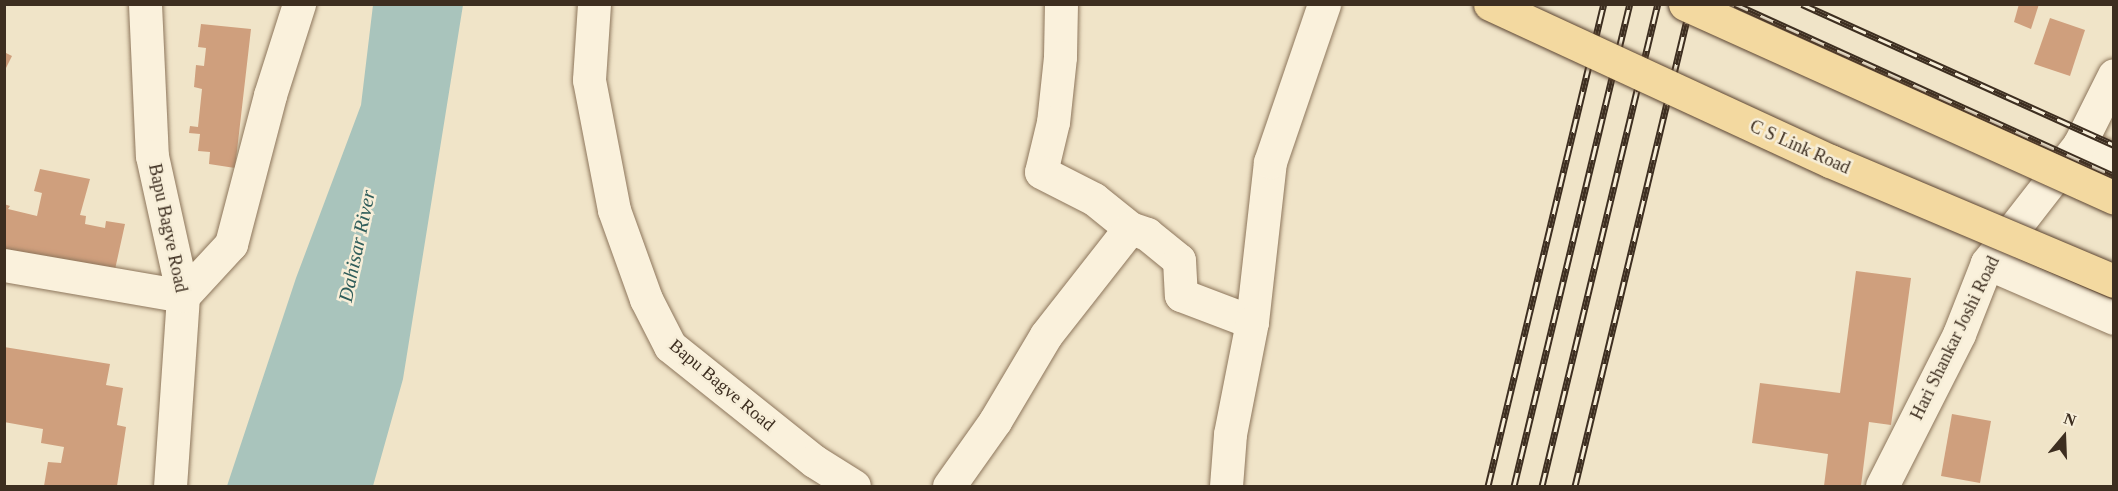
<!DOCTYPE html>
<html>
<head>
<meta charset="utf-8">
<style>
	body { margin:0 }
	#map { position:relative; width:2118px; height:491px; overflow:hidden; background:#f0e4c8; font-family:"Times New Roman",serif }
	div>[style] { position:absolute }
	.water>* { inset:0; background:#a9c4bc }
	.building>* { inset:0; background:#cf9f7d }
	.roads { filter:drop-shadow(0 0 2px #8d765c) drop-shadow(0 0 2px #8d765c) }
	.minor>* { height:33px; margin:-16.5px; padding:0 16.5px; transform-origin:16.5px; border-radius:16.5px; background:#faf1dc }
	.rail>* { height:7px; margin-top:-3.5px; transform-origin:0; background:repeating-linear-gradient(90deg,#f7eed8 0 14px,#3d2e20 0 28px); box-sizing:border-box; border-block:2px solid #3d2e20 }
	.bridges { filter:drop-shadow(0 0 2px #5b4430) drop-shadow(0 0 2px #5b4430) }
	.major-bridge>* { height:33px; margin:-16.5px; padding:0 16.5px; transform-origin:16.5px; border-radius:16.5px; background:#f3d9a0 }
	span { translate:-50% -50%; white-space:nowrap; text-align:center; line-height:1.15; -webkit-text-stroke:5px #f7eed8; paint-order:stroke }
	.street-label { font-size:18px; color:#3d2e20 }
	.water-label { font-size:20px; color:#2f5d5a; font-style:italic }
	.frame { position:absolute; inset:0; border:6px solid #3d2e20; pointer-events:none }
	.north { position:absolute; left:2034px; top:407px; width:60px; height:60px; -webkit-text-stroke:4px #f7eed8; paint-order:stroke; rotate:19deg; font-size:16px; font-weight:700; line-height:24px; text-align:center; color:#3d2e20 }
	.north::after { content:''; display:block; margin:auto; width:21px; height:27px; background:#3d2e20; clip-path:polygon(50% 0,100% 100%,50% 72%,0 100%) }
</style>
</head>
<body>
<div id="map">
	<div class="water">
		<i style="clip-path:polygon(373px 5px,463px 5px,403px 379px,373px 486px,227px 486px,296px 278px,361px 105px)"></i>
	</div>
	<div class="building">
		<i style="clip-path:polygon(2019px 4px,2039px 4px,2031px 29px,2014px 22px)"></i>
		<i style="clip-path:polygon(2050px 18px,2085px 30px,2070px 76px,2034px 64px)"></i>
		<i style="clip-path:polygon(201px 24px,251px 29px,235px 168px,209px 164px,210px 152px,198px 151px,200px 134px,189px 133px,190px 126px,198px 127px,202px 89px,194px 87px,196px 65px,204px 66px,206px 48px,198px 47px)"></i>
		<i style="clip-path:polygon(4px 52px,12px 56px,4px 72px)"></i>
		<i style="clip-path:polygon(40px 169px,90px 179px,80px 215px,86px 216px,85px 224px,105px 228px,106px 221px,125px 224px,114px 274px,4px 251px,4px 204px,10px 206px,8px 209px,37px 216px,42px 193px,34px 191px)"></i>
		<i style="clip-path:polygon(1856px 271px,1911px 278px,1891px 425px,1869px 422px,1861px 486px,1824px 486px,1828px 454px,1752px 443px,1760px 383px,1840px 393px)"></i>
		<i style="clip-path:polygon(4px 347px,110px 364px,106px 385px,123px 388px,117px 425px,126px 427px,117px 486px,44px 486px,48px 462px,61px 463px,64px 447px,41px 443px,43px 429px,4px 422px)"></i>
		<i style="clip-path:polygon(1952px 414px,1991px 421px,1980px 483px,1941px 476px)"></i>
	</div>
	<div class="roads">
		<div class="minor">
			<i style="left:145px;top:4px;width:152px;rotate:87.4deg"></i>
			<i style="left:152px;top:156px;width:143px;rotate:77.5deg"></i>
			<i style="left:183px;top:296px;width:190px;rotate:93.9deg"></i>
			<i style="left:594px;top:4px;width:76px;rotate:93.8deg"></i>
			<i style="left:589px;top:80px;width:132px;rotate:79.1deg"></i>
			<i style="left:614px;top:210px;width:95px;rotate:70.2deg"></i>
			<i style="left:646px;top:299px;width:53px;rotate:62.9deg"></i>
			<i style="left:670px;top:346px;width:184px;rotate:38.6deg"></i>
			<i style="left:814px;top:461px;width:47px;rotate:32deg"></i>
			<i style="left:1061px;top:4px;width:53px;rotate:91.1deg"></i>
			<i style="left:1060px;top:57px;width:65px;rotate:96.1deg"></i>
			<i style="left:1053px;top:122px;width:51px;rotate:103.5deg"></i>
			<i style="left:1041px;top:172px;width:59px;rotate:27deg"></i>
			<i style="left:1094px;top:199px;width:46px;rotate:38.9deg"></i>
			<i style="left:2079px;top:145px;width:38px;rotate:23deg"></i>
			<i style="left:1987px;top:263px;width:138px;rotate:23.4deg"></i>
			<i style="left:4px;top:265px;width:182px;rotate:9.8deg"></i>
			<i style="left:183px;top:296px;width:71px;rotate:-47.3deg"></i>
			<i style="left:231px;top:244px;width:154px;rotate:-75.3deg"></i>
			<i style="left:270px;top:95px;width:96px;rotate:-72.3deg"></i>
			<i style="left:949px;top:486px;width:80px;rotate:-54.7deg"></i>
			<i style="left:995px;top:421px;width:100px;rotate:-59.3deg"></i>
			<i style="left:1046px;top:335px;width:136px;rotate:-51.9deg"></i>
			<i style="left:1130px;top:228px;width:18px;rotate:19deg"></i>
			<i style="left:1147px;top:234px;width:41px;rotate:39.1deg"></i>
			<i style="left:1179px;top:260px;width:35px;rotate:87deg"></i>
			<i style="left:1181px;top:295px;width:76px;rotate:20.8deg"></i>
			<i style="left:1252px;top:322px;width:161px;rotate:-83.6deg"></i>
			<i style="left:1270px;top:162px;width:167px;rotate:-71.1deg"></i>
			<i style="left:1226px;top:486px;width:52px;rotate:-85.6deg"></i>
			<i style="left:1230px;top:434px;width:114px;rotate:-78.9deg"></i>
			<i style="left:1882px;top:486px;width:170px;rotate:-63.1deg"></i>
			<i style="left:1959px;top:334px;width:76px;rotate:-68.5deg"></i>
			<i style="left:1987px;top:263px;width:150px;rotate:-52.1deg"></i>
			<i style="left:2079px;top:145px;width:78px;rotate:-63.4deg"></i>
		</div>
	</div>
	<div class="rail">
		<i style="left:1735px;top:4px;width:416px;rotate:24.4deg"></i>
		<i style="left:1802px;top:4px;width:342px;rotate:24.3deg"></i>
		<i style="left:1488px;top:486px;width:496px;rotate:-76.5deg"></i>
		<i style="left:1514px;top:486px;width:496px;rotate:-76.5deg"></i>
		<i style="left:1542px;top:486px;width:496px;rotate:-76.5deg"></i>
		<i style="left:1575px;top:486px;width:496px;rotate:-76.5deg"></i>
	</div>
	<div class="bridges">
		<div class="major-bridge">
			<i style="left:1490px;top:4px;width:374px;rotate:24.8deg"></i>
			<i style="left:1830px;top:161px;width:308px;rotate:22.9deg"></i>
			<i style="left:1685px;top:4px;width:471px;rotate:24.3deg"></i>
		</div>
	</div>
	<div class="street-label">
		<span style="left:1800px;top:147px;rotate:24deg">C S Link Road</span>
		<span style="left:168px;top:228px;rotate:78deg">Bapu Bagve Road</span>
		<span style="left:1955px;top:338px;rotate:-64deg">Hari Shankar Joshi Road</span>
		<span style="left:722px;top:385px;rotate:40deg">Bapu Bagve Road</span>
	</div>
	<div class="water-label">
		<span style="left:357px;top:246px;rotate:-78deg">Dahisar River</span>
	</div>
	<div class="frame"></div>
	<div class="north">N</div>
</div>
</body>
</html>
